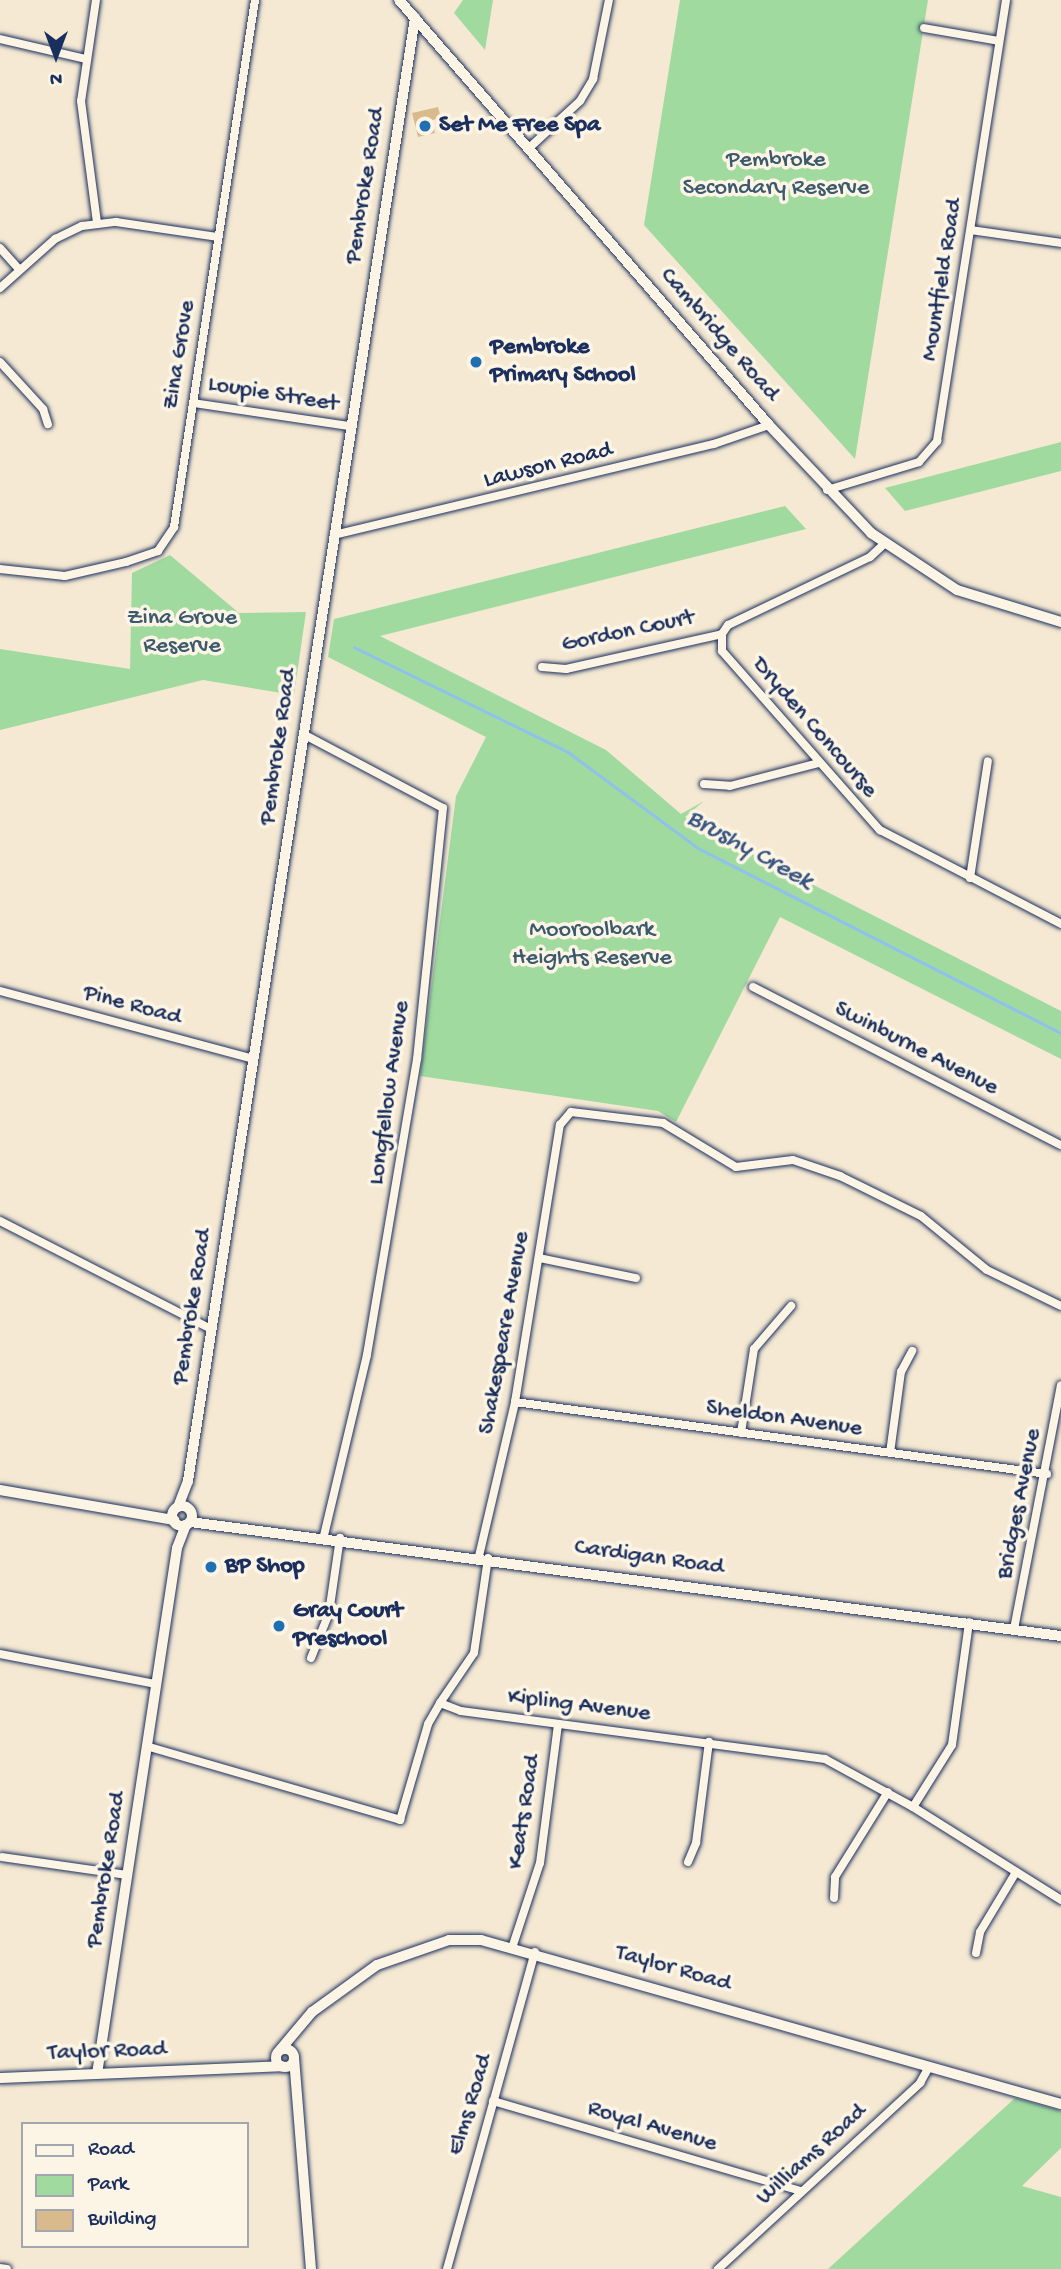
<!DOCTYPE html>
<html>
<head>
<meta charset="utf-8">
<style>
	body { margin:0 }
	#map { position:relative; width:1061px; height:2269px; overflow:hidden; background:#f5e9d3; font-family:"Gochi Hand",sans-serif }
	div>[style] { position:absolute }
	.green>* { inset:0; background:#a0da9f }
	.stream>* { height:2.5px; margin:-1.25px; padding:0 1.25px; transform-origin:1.25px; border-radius:1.25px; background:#90c1ec }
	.building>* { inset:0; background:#d9ba8d }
	.roads { filter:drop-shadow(0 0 2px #1b2f5e) drop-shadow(0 0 2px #1b2f5e) }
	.minor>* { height:8px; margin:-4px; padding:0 4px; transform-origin:4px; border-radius:4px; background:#fcf5e5 }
	.tertiary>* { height:10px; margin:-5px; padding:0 5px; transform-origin:5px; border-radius:5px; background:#fcf5e5 }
	.tertiary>.ring { margin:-5px; padding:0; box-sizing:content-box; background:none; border:10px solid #fcf5e5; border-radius:50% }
	.secondary>* { height:10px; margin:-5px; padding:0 5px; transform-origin:5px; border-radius:5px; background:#fcf5e5 }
	.dots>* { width:19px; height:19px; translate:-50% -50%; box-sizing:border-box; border:4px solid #fcf5e5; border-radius:50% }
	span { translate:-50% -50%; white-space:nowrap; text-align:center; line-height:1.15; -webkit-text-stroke:7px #fcf5e5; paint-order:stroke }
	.poi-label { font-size:24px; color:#1b2f5e; font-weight:700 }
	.left { translate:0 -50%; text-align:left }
	.park-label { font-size:24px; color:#3c5a6e }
	.street-label { font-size:24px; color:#1b2f5e }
	.water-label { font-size:26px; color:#385482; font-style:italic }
	.legend { position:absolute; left:21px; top:2122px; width:228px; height:126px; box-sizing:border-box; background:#fcf5e5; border:2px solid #a2a6af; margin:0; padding:9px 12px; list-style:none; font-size:21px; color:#1b2f5e }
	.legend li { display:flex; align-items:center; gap:14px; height:35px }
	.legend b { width:35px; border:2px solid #a2a6af }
	.north { position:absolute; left:21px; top:21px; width:70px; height:70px; -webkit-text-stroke:5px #fcf5e5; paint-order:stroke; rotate:180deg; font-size:19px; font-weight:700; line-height:28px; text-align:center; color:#1b2f5e }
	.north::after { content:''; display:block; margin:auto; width:24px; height:32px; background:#1b2f5e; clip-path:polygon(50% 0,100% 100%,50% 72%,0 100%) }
</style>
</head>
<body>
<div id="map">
	<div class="green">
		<i style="clip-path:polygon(463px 0,493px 0,485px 50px,454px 13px)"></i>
		<i style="clip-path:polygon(680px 0,928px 0,855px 459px,644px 225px)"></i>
		<i style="clip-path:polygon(1061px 442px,1061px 471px,905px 511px,885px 488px)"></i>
		<i style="clip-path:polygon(785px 506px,806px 529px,380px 636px,606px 750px,681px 814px,704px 801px,685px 817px,692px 823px,1061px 1011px,1061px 1059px,780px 917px,676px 1122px,658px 1111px,420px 1076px,456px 796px,486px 737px,328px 657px,334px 619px)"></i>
		<i style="clip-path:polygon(170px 555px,239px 613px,306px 612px,294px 695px,203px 680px,0 730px,0 649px,130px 669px,132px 573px)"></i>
		<i style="clip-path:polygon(1015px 2098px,1061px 2111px,1061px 2148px,1022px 2186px,1061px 2197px,1061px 2269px,828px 2269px)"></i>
	</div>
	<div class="stream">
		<i style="left:354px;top:647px;width:238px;rotate:26.1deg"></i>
		<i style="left:568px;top:752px;width:162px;rotate:36.4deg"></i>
		<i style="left:698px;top:848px;width:407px;rotate:27deg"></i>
	</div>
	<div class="building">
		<i style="clip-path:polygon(438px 107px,441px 118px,432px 120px,435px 133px,418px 137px,412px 113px)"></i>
	</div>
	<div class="roads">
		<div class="minor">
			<i style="left:96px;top:0;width:102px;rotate:98.4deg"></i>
			<i style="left:81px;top:101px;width:123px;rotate:82.5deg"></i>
			<i style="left:924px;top:28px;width:76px;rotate:9.8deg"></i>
			<i style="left:0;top:39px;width:88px;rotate:13.1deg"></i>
			<i style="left:528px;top:149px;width:71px;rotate:-42.7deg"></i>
			<i style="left:580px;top:101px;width:26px;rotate:-59deg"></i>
			<i style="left:593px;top:79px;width:81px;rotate:-78.6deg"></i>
			<i style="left:971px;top:230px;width:91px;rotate:8.2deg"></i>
			<i style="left:0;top:248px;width:28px;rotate:48deg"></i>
			<i style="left:0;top:288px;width:74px;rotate:-41.7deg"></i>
			<i style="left:55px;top:239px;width:30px;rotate:-26deg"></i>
			<i style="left:82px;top:226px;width:34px;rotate:-7deg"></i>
			<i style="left:116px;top:222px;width:102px;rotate:8.4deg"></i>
			<i style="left:0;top:362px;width:64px;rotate:47.5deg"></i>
			<i style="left:43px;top:409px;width:16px;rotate:72deg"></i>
			<i style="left:193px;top:403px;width:157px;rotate:8.4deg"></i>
			<i style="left:827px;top:490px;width:96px;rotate:-16.9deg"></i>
			<i style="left:919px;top:462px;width:28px;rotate:-49deg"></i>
			<i style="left:937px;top:441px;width:446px;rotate:-81.1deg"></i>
			<i style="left:334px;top:535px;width:391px;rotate:-13.5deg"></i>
			<i style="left:714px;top:444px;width:58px;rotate:-19.1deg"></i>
			<i style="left:884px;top:544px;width:19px;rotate:137deg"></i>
			<i style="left:870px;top:557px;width:157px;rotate:154.4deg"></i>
			<i style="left:728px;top:625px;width:11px;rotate:124deg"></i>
			<i style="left:722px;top:634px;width:17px;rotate:90deg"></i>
			<i style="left:722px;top:651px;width:239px;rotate:48.6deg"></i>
			<i style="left:880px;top:830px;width:204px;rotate:27.4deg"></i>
			<i style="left:0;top:569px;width:65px;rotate:6.1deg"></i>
			<i style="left:65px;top:576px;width:63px;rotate:-12.9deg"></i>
			<i style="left:126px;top:562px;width:34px;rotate:-19deg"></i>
			<i style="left:158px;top:551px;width:29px;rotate:-56deg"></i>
			<i style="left:174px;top:527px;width:533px;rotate:-81.26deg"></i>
			<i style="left:542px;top:667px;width:24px;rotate:5deg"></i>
			<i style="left:566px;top:669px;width:160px;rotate:-12.6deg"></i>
			<i style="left:303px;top:734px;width:158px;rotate:27.9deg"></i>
			<i style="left:443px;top:808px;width:252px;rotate:95.9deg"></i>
			<i style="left:417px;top:1059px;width:300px;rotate:99.6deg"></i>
			<i style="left:367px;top:1355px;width:186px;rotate:103.4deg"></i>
			<i style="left:704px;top:784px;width:26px;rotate:4deg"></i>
			<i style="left:730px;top:786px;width:92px;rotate:-14.5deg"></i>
			<i style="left:970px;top:878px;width:118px;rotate:-81.3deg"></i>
			<i style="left:753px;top:987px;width:346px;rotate:27.2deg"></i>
			<i style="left:0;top:991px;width:262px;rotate:15deg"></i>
			<i style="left:0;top:1221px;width:237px;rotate:27.1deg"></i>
			<i style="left:539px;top:1258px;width:99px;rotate:11.7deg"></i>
			<i style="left:515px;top:1402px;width:537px;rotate:7.71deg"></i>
			<i style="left:741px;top:1433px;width:85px;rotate:-81.2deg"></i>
			<i style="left:754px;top:1349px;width:57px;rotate:-49.3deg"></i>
			<i style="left:890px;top:1453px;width:82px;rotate:-82.3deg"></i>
			<i style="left:901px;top:1372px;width:24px;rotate:-62deg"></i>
			<i style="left:479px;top:1556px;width:158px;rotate:-76.8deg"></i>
			<i style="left:515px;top:1402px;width:281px;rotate:-80.8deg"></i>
			<i style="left:560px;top:1125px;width:17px;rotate:-50deg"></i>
			<i style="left:571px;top:1112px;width:93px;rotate:6.8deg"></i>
			<i style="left:663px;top:1123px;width:85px;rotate:31.1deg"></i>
			<i style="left:736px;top:1167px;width:57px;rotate:-7deg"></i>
			<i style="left:793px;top:1160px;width:50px;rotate:18.8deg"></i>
			<i style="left:840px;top:1176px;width:90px;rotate:26.3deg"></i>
			<i style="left:921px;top:1216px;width:85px;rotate:39.3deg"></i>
			<i style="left:987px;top:1270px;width:82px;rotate:25.9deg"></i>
			<i style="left:1014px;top:1629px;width:248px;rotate:-79.1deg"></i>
			<i style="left:0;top:1654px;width:159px;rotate:10.9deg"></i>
			<i style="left:311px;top:1658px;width:48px;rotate:-68.2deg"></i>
			<i style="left:329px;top:1613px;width:76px;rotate:-81.7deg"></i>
			<i style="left:440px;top:1703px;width:60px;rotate:-55.8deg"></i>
			<i style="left:474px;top:1653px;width:96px;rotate:-81.6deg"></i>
			<i style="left:146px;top:1746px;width:265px;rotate:16.2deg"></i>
			<i style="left:400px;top:1820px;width:100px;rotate:-73.7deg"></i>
			<i style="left:428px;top:1724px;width:24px;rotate:-60deg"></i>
			<i style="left:440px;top:1703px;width:22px;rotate:21deg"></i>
			<i style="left:461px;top:1711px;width:367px;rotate:7.5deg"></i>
			<i style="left:825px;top:1759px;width:100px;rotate:28.6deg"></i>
			<i style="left:913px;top:1807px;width:175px;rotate:32.1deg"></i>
			<i style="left:913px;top:1807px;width:73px;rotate:-57.8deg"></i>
			<i style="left:952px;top:1745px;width:124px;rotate:-82.1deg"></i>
			<i style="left:2px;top:1857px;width:126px;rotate:8.2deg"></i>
			<i style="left:688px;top:1862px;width:21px;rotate:-67deg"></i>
			<i style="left:696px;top:1843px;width:102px;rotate:-82.7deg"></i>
			<i style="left:834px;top:1898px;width:21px;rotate:-87deg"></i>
			<i style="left:835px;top:1877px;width:100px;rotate:-58.1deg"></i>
			<i style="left:513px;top:1945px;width:86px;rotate:-71.8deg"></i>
			<i style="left:540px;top:1863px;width:140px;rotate:-82.6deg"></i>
			<i style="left:976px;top:1953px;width:21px;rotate:-79deg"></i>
			<i style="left:980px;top:1932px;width:70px;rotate:-59deg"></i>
			<i style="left:493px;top:2101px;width:321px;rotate:16.3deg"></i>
			<i style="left:0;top:2268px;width:7px;rotate:8deg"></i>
			<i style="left:447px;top:2269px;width:329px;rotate:-74.5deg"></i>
			<i style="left:718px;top:2269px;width:275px;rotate:-42.6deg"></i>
			<i style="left:920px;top:2083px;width:18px;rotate:-61deg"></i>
		</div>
		<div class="tertiary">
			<i style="left:0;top:1490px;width:177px;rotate:9.8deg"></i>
			<i class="ring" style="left:172px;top:1506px;width:10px;height:10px"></i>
			<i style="left:178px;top:1507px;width:28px;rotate:-69deg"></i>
			<i style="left:188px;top:1481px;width:1481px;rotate:-81.18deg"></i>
			<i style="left:190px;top:1522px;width:878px;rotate:7.46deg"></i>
			<i class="ring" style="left:276px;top:2049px;width:8px;height:8px"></i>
			<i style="left:280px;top:2050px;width:50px;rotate:-49.9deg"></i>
			<i style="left:312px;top:2012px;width:80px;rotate:-35.9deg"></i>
			<i style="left:377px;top:1965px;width:76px;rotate:-19.1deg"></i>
			<i style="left:449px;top:1940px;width:32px"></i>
			<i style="left:481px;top:1940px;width:603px;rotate:15.79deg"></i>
			<i style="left:294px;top:2058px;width:212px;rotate:85.4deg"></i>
			<i style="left:97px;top:2074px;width:532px;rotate:-81.35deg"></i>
			<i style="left:177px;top:1548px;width:25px;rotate:-69deg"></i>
			<i style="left:0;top:2078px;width:282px;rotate:-2.4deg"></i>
		</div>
		<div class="secondary">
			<i style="left:399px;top:0;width:563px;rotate:48.96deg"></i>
			<i style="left:769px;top:425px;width:149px;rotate:46.6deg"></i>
			<i style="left:871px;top:533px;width:103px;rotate:33.5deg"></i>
			<i style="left:957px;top:590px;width:109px;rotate:17.1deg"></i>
		</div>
	</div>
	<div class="dots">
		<i style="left:425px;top:126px;background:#1f6fb2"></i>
		<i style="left:476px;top:362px;background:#1f6fb2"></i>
		<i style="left:211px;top:1567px;background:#1f6fb2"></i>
		<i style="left:279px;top:1626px;background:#1f6fb2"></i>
	</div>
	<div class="poi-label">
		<span class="left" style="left:439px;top:126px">Set Me Free Spa</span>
		<span class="left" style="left:490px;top:362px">Pembroke<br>Primary School</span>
		<span class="left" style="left:225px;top:1567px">BP Shop</span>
		<span class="left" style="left:293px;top:1626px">Gray Court<br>Preschool</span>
	</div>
	<div class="park-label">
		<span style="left:776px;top:175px">Pembroke<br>Secondary Reserve</span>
		<span style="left:182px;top:633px">Zina Grove<br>Reserve</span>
		<span style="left:592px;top:945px">Mooroolbark<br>Heights Reserve</span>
	</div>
	<div class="street-label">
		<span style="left:366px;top:186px;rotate:-81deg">Pembroke Road</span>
		<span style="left:943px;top:280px;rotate:-81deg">Mountfield Road</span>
		<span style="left:719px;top:335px;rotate:49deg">Cambridge Road</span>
		<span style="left:180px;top:355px;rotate:-81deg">Zina Grove</span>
		<span style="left:273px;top:395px;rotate:9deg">Loupie Street</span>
		<span style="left:548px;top:466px;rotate:-14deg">Lawson Road</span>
		<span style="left:628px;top:632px;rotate:-12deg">Gordon Court</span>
		<span style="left:814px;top:728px;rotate:49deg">Dryden Concourse</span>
		<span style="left:279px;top:747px;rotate:-82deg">Pembroke Road</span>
		<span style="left:132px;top:1006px;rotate:15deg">Pine Road</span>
		<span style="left:916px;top:1049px;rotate:27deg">Swinburne Avenue</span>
		<span style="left:390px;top:1093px;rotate:-82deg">Longfellow Avenue</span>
		<span style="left:193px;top:1307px;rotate:-81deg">Pembroke Road</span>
		<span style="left:505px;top:1333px;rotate:-80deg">Shakespeare Avenue</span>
		<span style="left:784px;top:1419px;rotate:8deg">Sheldon Avenue</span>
		<span style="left:1020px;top:1504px;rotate:-79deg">Bridges Avenue</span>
		<span style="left:649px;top:1558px;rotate:8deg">Cardigan Road</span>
		<span style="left:579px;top:1706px;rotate:7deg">Kipling Avenue</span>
		<span style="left:525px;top:1812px;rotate:-81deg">Keats Road</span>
		<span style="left:107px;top:1870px;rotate:-81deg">Pembroke Road</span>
		<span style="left:673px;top:1969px;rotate:16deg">Taylor Road</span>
		<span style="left:107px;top:2052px;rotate:-2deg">Taylor Road</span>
		<span style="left:471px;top:2105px;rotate:-73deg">Elms Road</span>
		<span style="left:652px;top:2127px;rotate:16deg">Royal Avenue</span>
		<span style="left:812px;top:2155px;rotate:-42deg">Williams Road</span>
	</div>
	<div class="water-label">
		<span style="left:749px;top:851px;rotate:29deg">Brushy Creek</span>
	</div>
	<ul class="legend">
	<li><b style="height:9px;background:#fcf5e5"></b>Road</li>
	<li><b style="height:19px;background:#a0da9f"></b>Park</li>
	<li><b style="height:19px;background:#d9ba8d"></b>Building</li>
	</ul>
	<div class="north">N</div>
</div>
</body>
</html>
